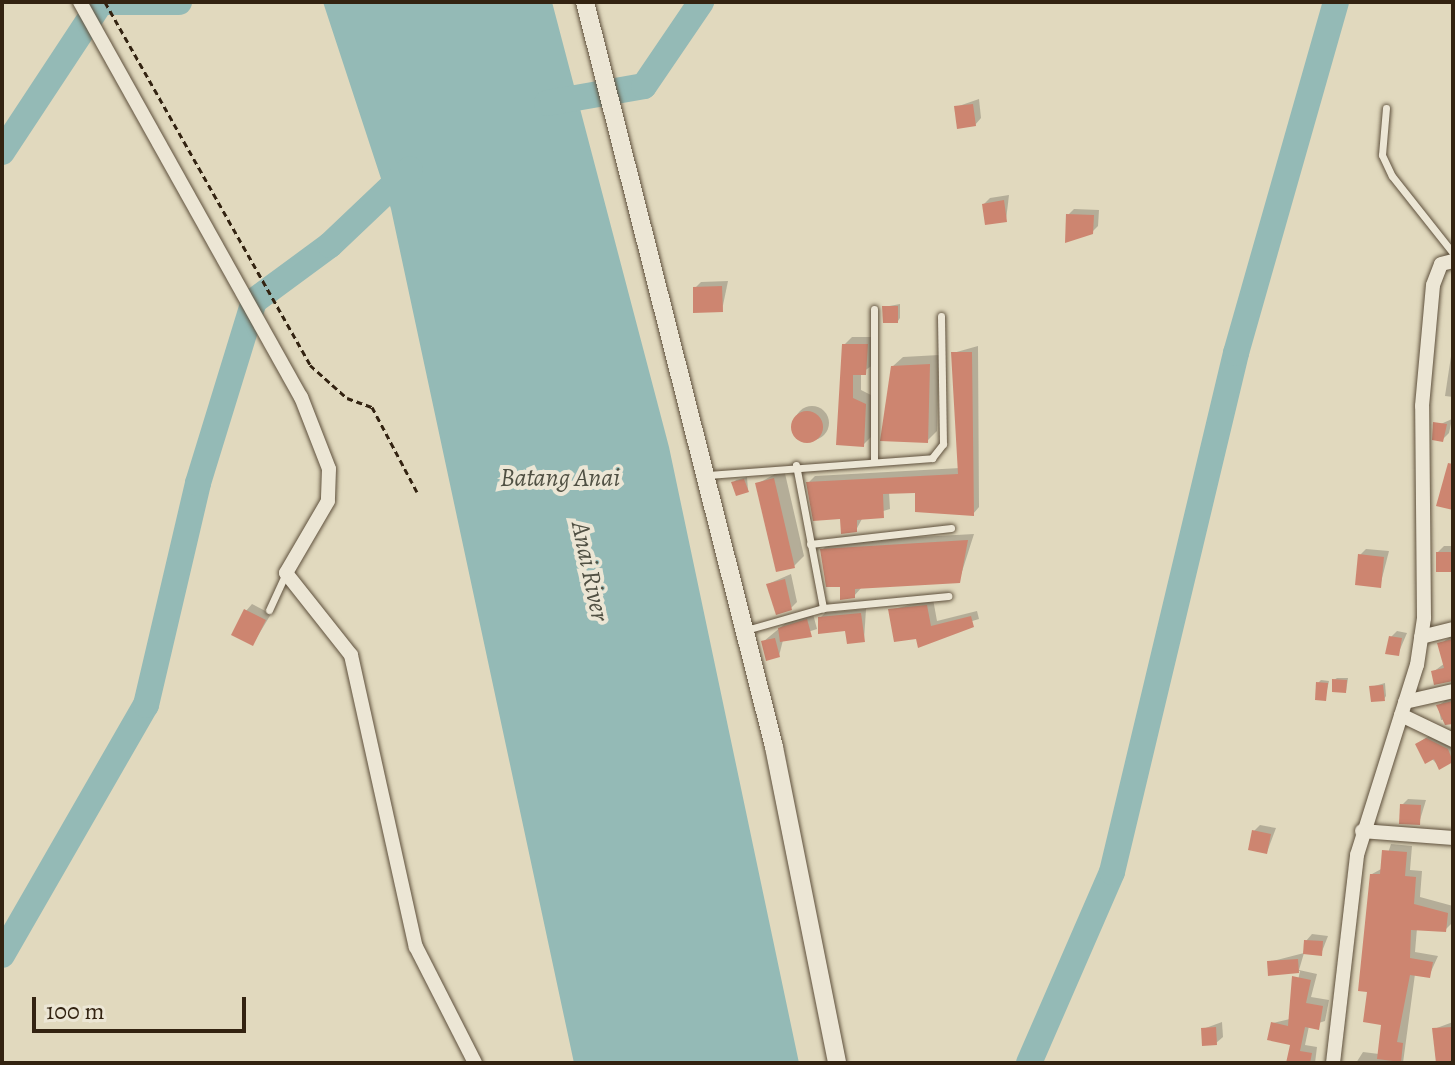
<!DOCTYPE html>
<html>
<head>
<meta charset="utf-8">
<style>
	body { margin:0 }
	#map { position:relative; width:1455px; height:1065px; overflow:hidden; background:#e1d9be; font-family:Alegreya,serif }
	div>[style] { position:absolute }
	.water>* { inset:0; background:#94bab6 }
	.shadow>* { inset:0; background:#0003 }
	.round { border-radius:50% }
	.river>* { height:26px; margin:-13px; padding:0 13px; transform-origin:13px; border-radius:13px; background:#94bab6 }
	.building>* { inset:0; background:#cd8570 }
	.path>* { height:3px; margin-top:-1.5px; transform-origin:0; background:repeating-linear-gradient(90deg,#332311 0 6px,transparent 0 10px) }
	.roads { filter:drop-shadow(0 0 2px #5e503c) drop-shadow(0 0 2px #5e503c) }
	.lane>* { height:7px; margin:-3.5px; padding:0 3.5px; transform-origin:3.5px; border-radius:3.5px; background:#ece6d5 }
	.street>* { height:14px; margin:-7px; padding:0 7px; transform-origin:7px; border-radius:7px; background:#ece6d5 }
	.secondary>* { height:18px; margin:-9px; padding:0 9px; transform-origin:9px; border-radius:9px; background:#ece6d5 }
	span { translate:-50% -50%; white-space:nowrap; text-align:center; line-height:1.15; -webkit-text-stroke:8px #ece6d5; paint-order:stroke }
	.water-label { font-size:26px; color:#505043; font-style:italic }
	.frame { position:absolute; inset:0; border:4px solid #332311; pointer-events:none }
	.scale { position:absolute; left:32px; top:997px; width:214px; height:36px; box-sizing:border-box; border:4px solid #332311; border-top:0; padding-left:10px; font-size:24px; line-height:28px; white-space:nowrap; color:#332311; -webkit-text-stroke:6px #ece6d5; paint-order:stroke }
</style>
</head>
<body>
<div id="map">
	<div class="water">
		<i style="clip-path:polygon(323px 2px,552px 2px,669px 447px,799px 1063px,574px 1063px,391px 209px)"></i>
	</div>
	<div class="shadow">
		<i style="clip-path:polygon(979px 99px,981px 118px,975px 125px,956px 107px)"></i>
		<i style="clip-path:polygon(1009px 195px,1006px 220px,984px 204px,990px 198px)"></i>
		<i style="clip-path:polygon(1074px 209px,1099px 210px,1098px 226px,1092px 232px,1068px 215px)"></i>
		<i style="clip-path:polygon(728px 281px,722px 310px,695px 288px,701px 282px)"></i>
		<i style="clip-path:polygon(900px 304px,900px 318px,898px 321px,884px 307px)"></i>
		<i style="clip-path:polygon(852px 337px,875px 337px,873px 365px,861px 373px,861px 390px,873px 396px,871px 437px,863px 445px,838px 443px,844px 345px)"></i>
		<i style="clip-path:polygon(1453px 343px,1453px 397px,1445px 396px)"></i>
		<i style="clip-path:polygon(978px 346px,979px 507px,973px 514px,917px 491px,889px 492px,890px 509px,863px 517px,856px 530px,808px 483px,815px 476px,960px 468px,953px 353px)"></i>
		<i style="clip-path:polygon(939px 355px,937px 431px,927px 441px,892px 367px,903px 357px)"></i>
		<i class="round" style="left:795px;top:406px;width:34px;height:34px"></i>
		<i style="clip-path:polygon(1452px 419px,1449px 433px,1442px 440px,1434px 427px)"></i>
		<i style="clip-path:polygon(784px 469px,804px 556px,794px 566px,757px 484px)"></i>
		<i style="clip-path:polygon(747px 477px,748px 490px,733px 483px,736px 480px)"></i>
		<i style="clip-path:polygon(974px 534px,959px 581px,862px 587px,854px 596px,822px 550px,830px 542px)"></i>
		<i style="clip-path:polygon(1444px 546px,1453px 546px,1453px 570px,1438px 552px)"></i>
		<i style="clip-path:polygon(1366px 549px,1389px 551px,1380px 586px,1360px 555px)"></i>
		<i style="clip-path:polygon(791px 574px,797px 602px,791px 608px,768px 584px)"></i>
		<i style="clip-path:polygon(933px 599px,937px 621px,977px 611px,979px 619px,918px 637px,890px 610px)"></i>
		<i style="clip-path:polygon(252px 604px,271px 614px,253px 644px,246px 611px)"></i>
		<i style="clip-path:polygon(866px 609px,864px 640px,820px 618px,825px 613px)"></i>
		<i style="clip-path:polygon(813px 614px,817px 629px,783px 640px,779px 656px,764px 641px,787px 622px)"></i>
		<i style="clip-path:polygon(1397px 631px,1407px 633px,1398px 654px,1391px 637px)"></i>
		<i style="clip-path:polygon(1453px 635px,1453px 680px,1433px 672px,1445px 663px,1440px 644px)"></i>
		<i style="clip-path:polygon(1337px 678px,1348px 678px,1346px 691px,1334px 680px)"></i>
		<i style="clip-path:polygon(1321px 680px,1329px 681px,1325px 699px,1318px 683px)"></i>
		<i style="clip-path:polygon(1385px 683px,1386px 696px,1384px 699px,1371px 687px)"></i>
		<i style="clip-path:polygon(1453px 695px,1453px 718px,1441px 720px,1438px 706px)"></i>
		<i style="clip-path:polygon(1433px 733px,1453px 749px,1453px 760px,1440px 767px,1417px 744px)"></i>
		<i style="clip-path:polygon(1408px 799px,1426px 800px,1419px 823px,1402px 805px)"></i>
		<i style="clip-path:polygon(1260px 825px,1276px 828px,1267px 852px,1254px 831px)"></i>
		<i style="clip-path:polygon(1391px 844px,1412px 846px,1410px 870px,1422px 871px,1420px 897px,1453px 906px,1452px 923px,1445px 930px,1417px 928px,1415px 952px,1438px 956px,1429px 976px,1415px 974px,1403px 1063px,1356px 1063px,1363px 1052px,1379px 1054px,1383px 1023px,1370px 990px,1372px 874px,1383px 868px)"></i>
		<i style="clip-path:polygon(1312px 934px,1328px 936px,1321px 954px,1306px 941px)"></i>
		<i style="clip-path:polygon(1304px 953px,1299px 970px,1317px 974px,1311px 997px,1329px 1000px,1325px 1021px,1309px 1026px,1305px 1045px,1317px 1047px,1315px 1063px,1287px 1063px,1292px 1043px,1273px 1023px,1290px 1019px,1300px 971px,1270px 973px,1269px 962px)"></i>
		<i style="clip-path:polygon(1222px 1022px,1223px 1037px,1216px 1043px,1203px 1029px)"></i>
		<i style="clip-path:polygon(1453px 1022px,1453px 1063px,1438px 1063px,1434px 1029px)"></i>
	</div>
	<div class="river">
		<i style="left:547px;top:103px;width:98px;rotate:-9.9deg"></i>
		<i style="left:644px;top:86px;width:102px;rotate:-55.8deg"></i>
		<i style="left:2px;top:152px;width:180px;rotate:-56.6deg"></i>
		<i style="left:101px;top:2px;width:78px"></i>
		<i style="left:2px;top:955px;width:289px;rotate:-60.1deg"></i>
		<i style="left:146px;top:705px;width:228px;rotate:-76.8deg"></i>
		<i style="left:198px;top:483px;width:190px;rotate:-72.9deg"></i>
		<i style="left:254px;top:301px;width:94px;rotate:-36.4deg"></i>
		<i style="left:330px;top:245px;width:110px;rotate:-43.5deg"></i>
		<i style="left:1029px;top:1063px;width:208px;rotate:-66.5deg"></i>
		<i style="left:1112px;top:872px;width:534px;rotate:-76.56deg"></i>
		<i style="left:1236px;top:353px;width:365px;rotate:-74.1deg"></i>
	</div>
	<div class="building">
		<i style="clip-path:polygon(973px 104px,976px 126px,957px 129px,954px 106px)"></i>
		<i style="clip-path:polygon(1004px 200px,1007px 222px,985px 225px,982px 204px)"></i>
		<i style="clip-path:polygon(1066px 214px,1094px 215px,1093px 234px,1065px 243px)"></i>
		<i style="clip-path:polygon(722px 286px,723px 312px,693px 313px,693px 287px)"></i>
		<i style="clip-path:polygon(882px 306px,898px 306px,898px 323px,883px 323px)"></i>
		<i style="clip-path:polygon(842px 344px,868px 344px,866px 375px,853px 375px,853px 398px,866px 404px,864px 447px,836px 445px)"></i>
		<i style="clip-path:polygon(951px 352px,972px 352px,974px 516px,915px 512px,915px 493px,883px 494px,884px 518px,857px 520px,857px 532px,841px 534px,840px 519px,813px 521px,806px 482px,958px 474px)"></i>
		<i style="clip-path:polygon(930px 364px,928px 443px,880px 441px,891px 366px)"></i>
		<i class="round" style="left:791px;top:411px;width:32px;height:32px"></i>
		<i style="clip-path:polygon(1433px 422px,1447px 424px,1443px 442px,1432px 440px)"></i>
		<i style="clip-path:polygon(1448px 463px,1453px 464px,1453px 510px,1436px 506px)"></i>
		<i style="clip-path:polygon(774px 478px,795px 568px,776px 572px,755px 483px)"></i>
		<i style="clip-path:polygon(744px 479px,749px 492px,736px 496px,731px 482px)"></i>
		<i style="clip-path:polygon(968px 540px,960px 583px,855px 589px,855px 598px,840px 600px,840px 587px,826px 587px,820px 549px)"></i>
		<i style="clip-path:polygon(1436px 552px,1453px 552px,1453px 572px,1436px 572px)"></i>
		<i style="clip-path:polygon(1358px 554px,1384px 557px,1381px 588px,1355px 585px)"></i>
		<i style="clip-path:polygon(785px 579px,792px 610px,776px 615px,766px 584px)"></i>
		<i style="clip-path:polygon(927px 605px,931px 626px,971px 616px,974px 627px,918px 648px,916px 639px,894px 642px,888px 609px)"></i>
		<i style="clip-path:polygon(244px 609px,266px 620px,253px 646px,231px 635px)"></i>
		<i style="clip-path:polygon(861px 613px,865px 642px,847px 644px,845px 631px,818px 634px,818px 617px)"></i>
		<i style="clip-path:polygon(807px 619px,812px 637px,780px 642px,778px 628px)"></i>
		<i style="clip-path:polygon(1389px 636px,1402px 638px,1399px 656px,1385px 654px)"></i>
		<i style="clip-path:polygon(775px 638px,780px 657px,766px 661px,761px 641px)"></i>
		<i style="clip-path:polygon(1453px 639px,1453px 681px,1434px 685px,1431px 671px,1444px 668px,1437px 643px)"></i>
		<i style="clip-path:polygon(1332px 679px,1347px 680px,1346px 693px,1332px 692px)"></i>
		<i style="clip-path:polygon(1316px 682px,1328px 683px,1326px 701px,1315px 700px)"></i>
		<i style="clip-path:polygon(1383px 685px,1385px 701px,1371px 702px,1369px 686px)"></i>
		<i style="clip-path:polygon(1453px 701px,1453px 724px,1445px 725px,1436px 705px)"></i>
		<i style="clip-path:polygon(1426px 738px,1448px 749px,1453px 762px,1439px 770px,1434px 759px,1425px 764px,1415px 744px)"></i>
		<i style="clip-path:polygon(1400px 804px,1421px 805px,1420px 825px,1399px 824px)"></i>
		<i style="clip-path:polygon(1252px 830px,1271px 834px,1267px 854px,1248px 850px)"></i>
		<i style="clip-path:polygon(1382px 850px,1407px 852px,1405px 876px,1416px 877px,1414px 904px,1448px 913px,1446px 932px,1411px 930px,1410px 958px,1433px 962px,1430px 978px,1410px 975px,1397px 1042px,1403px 1043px,1401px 1062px,1377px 1059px,1381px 1025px,1363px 1022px,1367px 992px,1358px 991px,1370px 874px,1380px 874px)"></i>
		<i style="clip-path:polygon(1304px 940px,1323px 941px,1322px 956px,1303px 954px)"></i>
		<i style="clip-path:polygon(1298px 959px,1299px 973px,1268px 976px,1267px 961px)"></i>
		<i style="clip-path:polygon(1292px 976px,1311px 980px,1306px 1003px,1323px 1006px,1319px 1030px,1305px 1027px,1300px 1051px,1312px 1053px,1310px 1063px,1286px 1063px,1290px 1045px,1267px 1040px,1271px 1022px,1288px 1026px)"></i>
		<i style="clip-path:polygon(1216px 1027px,1217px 1045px,1202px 1046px,1201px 1028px)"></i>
		<i style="clip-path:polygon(1453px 1027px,1453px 1063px,1436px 1063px,1432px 1028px)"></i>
	</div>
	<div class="path">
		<i style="left:105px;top:2px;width:417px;rotate:60.5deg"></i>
		<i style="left:310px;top:365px;width:50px;rotate:41.7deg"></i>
		<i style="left:347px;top:398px;width:27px;rotate:20deg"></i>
		<i style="left:372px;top:407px;width:96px;rotate:62.1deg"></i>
	</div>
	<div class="roads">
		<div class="lane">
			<i style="left:1386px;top:108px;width:47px;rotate:94.9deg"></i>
			<i style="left:1382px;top:155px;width:23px;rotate:65deg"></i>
			<i style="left:1392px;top:176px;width:98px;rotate:51.6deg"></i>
			<i style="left:874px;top:462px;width:153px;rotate:-90deg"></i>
			<i style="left:796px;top:465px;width:146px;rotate:79.3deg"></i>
			<i style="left:708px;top:475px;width:225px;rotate:-4.3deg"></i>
			<i style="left:932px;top:458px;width:18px;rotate:-52deg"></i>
			<i style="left:943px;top:444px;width:128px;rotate:-90.9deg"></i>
			<i style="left:810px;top:544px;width:142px;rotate:-6.5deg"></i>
			<i style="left:269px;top:610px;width:41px;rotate:-65.3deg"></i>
			<i style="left:746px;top:630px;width:80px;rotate:-15.9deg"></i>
			<i style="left:823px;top:608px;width:126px;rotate:-5.5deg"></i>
		</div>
		<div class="street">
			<i style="left:80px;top:2px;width:453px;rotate:60.8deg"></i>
			<i style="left:301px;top:397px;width:77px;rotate:68.7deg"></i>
			<i style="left:329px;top:469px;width:32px;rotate:92deg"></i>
			<i style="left:328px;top:501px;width:83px;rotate:120.3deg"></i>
			<i style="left:286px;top:573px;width:105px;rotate:51.6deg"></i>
			<i style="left:351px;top:655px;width:299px;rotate:77.5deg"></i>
			<i style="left:416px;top:947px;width:130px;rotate:63deg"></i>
			<i style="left:1421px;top:637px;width:33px;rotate:-14deg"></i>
			<i style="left:1405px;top:702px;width:49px;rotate:-12.9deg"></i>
			<i style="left:1401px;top:715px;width:58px;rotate:25.7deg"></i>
			<i style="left:1362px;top:831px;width:91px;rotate:4.4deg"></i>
			<i style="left:1333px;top:1063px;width:209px;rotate:-83.4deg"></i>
			<i style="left:1357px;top:855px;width:199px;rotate:-72.5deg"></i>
			<i style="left:1417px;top:665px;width:48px;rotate:-81.5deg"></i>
			<i style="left:1424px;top:618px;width:212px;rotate:-90.5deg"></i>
			<i style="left:1422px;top:406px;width:121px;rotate:-84.8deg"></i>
			<i style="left:1433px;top:285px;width:22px;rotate:-69deg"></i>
			<i style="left:1441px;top:264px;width:12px;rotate:-14deg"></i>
		</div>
		<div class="secondary">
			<i style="left:585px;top:2px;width:769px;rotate:75.76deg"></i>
			<i style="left:774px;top:747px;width:322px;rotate:78.7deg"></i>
		</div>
	</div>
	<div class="water-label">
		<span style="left:560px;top:478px">Batang Anai</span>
		<span style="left:590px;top:571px;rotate:78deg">Anai River</span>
	</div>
	<div class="frame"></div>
	<div class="scale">100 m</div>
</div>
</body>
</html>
